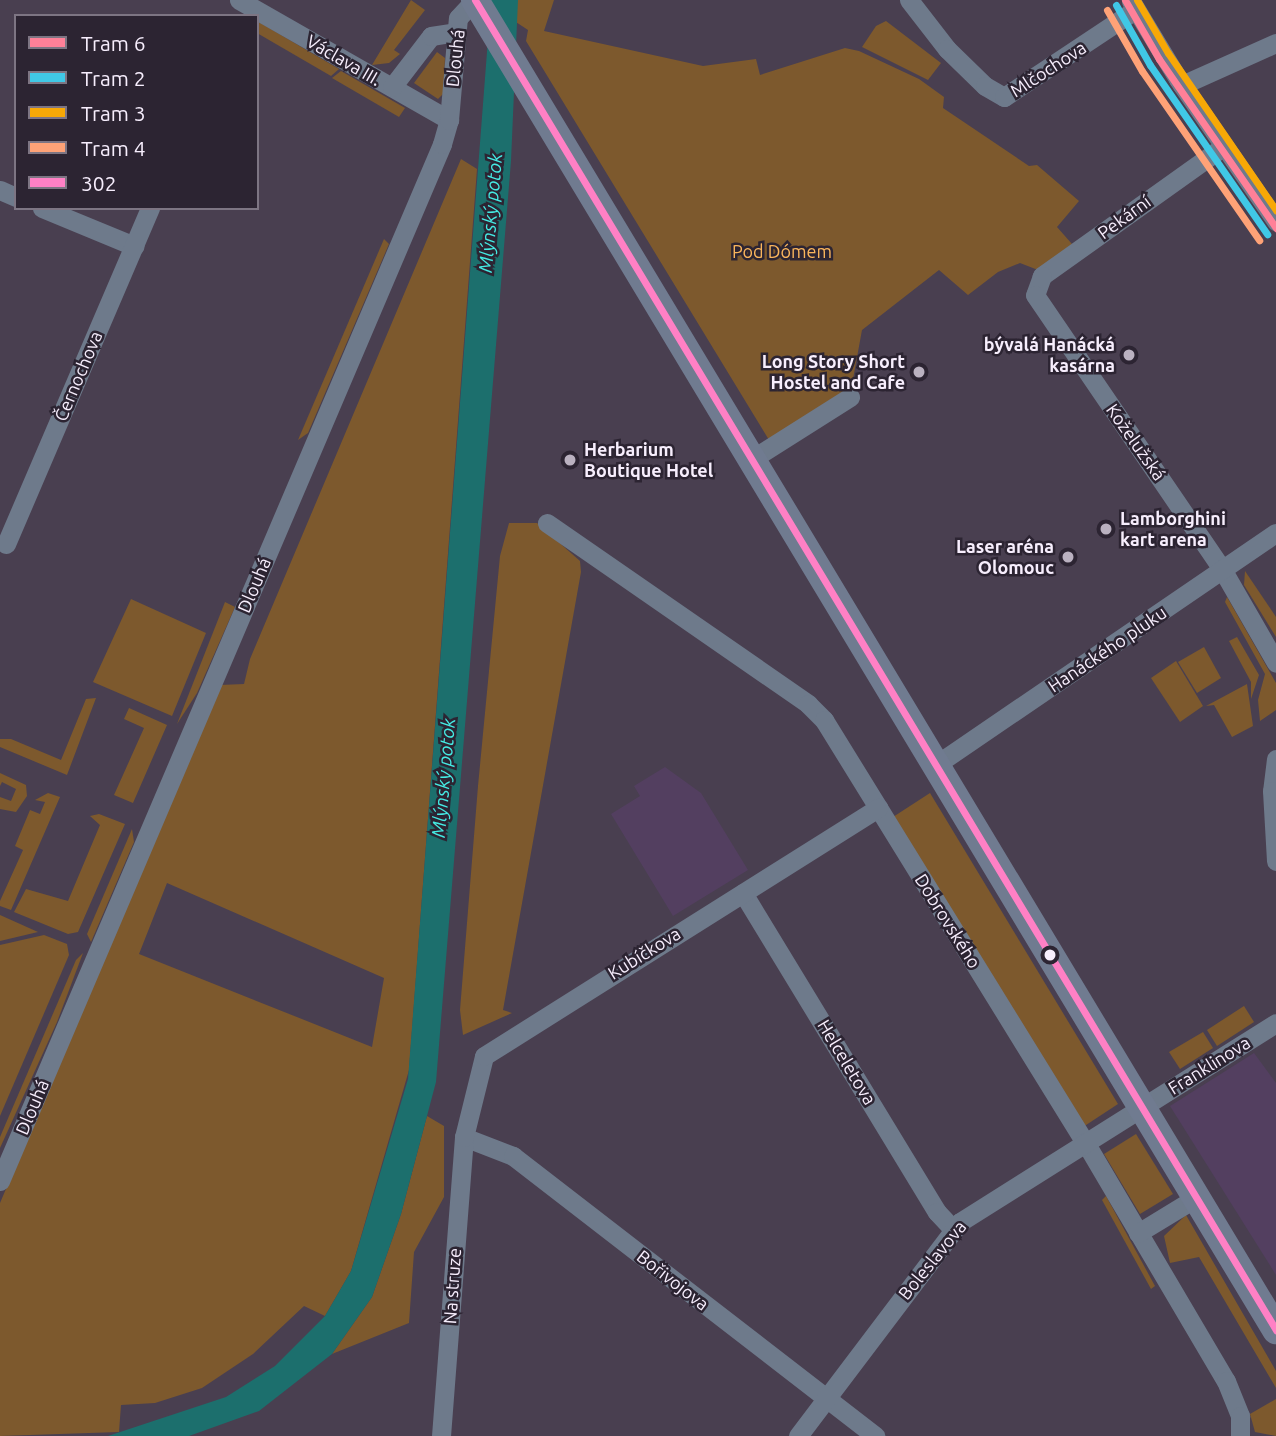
<!DOCTYPE html>
<html>
<head>
<meta charset="utf-8">
<style>
	body { margin:0 }
	#map { position:relative; width:1276px; height:1436px; overflow:hidden; background:#493f50; font-family:Ubuntu,sans-serif }
	div>[style] { position:absolute }
	.built>* { inset:0; background:#533f60 }
	.green>* { inset:0; background:#7d592d }
	.water>* { inset:0; background:#1c6f6d }
	.street>* { height:19px; margin:-9.5px; padding:0 9.5px; transform-origin:9.5px; border-radius:9.5px; background:#6e7a8b }
	.secondary>* { height:28px; margin:-14px; padding:0 14px; transform-origin:14px; border-radius:14px; background:#707b90 }
	.bus-1>* { height:7px; margin:-3.5px; padding:0 3.5px; transform-origin:3.5px; border-radius:3.5px; background:#ff80c5 }
	.tram-1>* { height:7px; margin:-3.5px; padding:0 3.5px; transform-origin:3.5px; border-radius:3.5px; background:#ff8098 }
	.tram-2>* { height:7px; margin:-3.5px; padding:0 3.5px; transform-origin:3.5px; border-radius:3.5px; background:#40c8e6 }
	.tram-3>* { height:7px; margin:-3.5px; padding:0 3.5px; transform-origin:3.5px; border-radius:3.5px; background:#f7a806 }
	.tram-4>* { height:7px; margin:-3.5px; padding:0 3.5px; transform-origin:3.5px; border-radius:3.5px; background:#fea277 }
	.dots>* { width:19px; height:19px; translate:-50% -50%; box-sizing:border-box; border:4px solid #2c2432; border-radius:50% }
	span { translate:-50% -50%; white-space:nowrap; text-align:center; line-height:1.15; -webkit-text-stroke:5px #2c2432; paint-order:stroke }
	.street-label { font-size:18px; color:#f7eefd }
	.park-label { font-size:18px; color:#fab55c }
	.poi-label { font-size:18px; color:#f7eefd; font-weight:700 }
	.right { translate:-100% -50%; text-align:right }
	.left { translate:0 -50%; text-align:left }
	.water-label { font-size:19px; color:#45ebe4; font-style:italic }
	.legend { position:absolute; left:14px; top:14px; width:245px; height:196px; box-sizing:border-box; background:#2c2432; border:2px solid #7d7583; margin:0; padding:9px 12px; list-style:none; font-size:21px; color:#f7eefd }
	.legend li { display:flex; align-items:center; gap:14px; height:35px }
	.legend b { width:35px; border:2px solid #7d7583 }
</style>
</head>
<body>
<div id="map">
	<div class="built">
		<i style="clip-path:polygon(665px 767px,701px 793px,748px 870px,673px 916px,611px 814px,640px 796px,634px 786px)"></i>
		<i style="clip-path:polygon(1254px 1053px,1276px 1083px,1276px 1275px,1170px 1106px)"></i>
	</div>
	<div class="green">
		<i style="clip-path:polygon(411px 0,425px 10px,394px 50px,400px 54px,389px 63px,372px 65px)"></i>
		<i style="clip-path:polygon(496px 0,554px 0,544px 31px,703px 66px,756px 59px,760px 75px,845px 48px,859px 51px,919px 79px,944px 97px,943px 108px,1029px 166px,1037px 165px,1079px 201px,1057px 227px,1072px 244px,1038px 270px,1020px 263px,998px 272px,968px 295px,939px 270px,862px 330px,851px 390px,769px 440px,526px 41px,528px 30px,507px 16px)"></i>
		<i style="clip-path:polygon(257px 21px,339px 69px,331px 76px,257px 33px)"></i>
		<i style="clip-path:polygon(886px 21px,941px 63px,928px 80px,862px 47px,876px 26px)"></i>
		<i style="clip-path:polygon(437px 52px,445px 58px,443px 94px,438px 99px,414px 83px)"></i>
		<i style="clip-path:polygon(341px 71px,405px 108px,399px 117px,332px 78px)"></i>
		<i style="clip-path:polygon(evenodd,461px 159px,477px 169px,409px 1070px,351px 1271px,325px 1316px,304px 1306px,253px 1354px,202px 1388px,155px 1403px,121px 1405px,119px 1432px,0 1436px,0 1203px,220px 685px,244px 684px,250px 659px,461px 159px,167px 883px,384px 978px,372px 1047px,139px 954px,167px 883px)"></i>
		<i style="clip-path:polygon(384px 239px,389px 244px,308px 433px,298px 440px)"></i>
		<i style="clip-path:polygon(509px 523px,537px 523px,580px 561px,581px 572px,503px 1010px,512px 1013px,463px 1035px,460px 1010px,478px 786px,500px 556px)"></i>
		<i style="clip-path:polygon(1245px 571px,1276px 617px,1276px 637px,1244px 585px)"></i>
		<i style="clip-path:polygon(1227px 597px,1276px 683px,1276px 710px,1260px 721px,1258px 700px,1265px 674px,1225px 602px)"></i>
		<i style="clip-path:polygon(131px 599px,206px 633px,172px 716px,93px 682px)"></i>
		<i style="clip-path:polygon(225px 602px,235px 607px,197px 693px,177px 724px)"></i>
		<i style="clip-path:polygon(1237px 637px,1259px 675px,1251px 699px,1251px 682px,1229px 641px)"></i>
		<i style="clip-path:polygon(1204px 647px,1221px 678px,1197px 693px,1178px 662px)"></i>
		<i style="clip-path:polygon(1176px 661px,1203px 706px,1180px 722px,1151px 678px)"></i>
		<i style="clip-path:polygon(1247px 684px,1253px 726px,1232px 737px,1214px 705px,1206px 706px)"></i>
		<i style="clip-path:polygon(96px 698px,67px 775px,0 747px,0 739px,11px 739px,61px 760px,86px 699px)"></i>
		<i style="clip-path:polygon(129px 708px,167px 725px,133px 803px,114px 795px,144px 728px,124px 719px)"></i>
		<i style="clip-path:polygon(0 773px,26px 785px,27px 796px,16px 812px,0 809px,0 797px,11px 801px,16px 789px,2px 782px,0 786px)"></i>
		<i style="clip-path:polygon(48px 793px,60px 797px,11px 910px,0 906px,0 901px,23px 850px,15px 846px,30px 810px,40px 814px,45px 802px,35px 800px)"></i>
		<i style="clip-path:polygon(930px 793px,1118px 1104px,1083px 1127px,893px 817px)"></i>
		<i style="clip-path:polygon(99px 814px,125px 824px,78px 932px,68px 934px,14px 912px,26px 889px,68px 901px,100px 825px,90px 816px)"></i>
		<i style="clip-path:polygon(132px 829px,134px 842px,91px 942px,87px 934px)"></i>
		<i style="clip-path:polygon(0 915px,38px 932px,0 941px)"></i>
		<i style="clip-path:polygon(44px 935px,67px 944px,69px 955px,0 1116px,0 945px)"></i>
		<i style="clip-path:polygon(83px 953px,57px 1022px,0 1148px,0 1137px,76px 960px)"></i>
		<i style="clip-path:polygon(1244px 1006px,1254px 1022px,1217px 1046px,1207px 1030px)"></i>
		<i style="clip-path:polygon(1203px 1032px,1213px 1048px,1180px 1069px,1169px 1052px)"></i>
		<i style="clip-path:polygon(427px 1116px,444px 1126px,444px 1197px,414px 1252px,409px 1323px,332px 1354px,372px 1297px,401px 1214px)"></i>
		<i style="clip-path:polygon(1136px 1134px,1173px 1194px,1140px 1214px,1104px 1154px)"></i>
		<i style="clip-path:polygon(1106px 1196px,1155px 1286px,1151px 1289px,1102px 1200px)"></i>
		<i style="clip-path:polygon(1186px 1215px,1276px 1371px,1276px 1388px,1199px 1257px,1170px 1263px,1164px 1236px)"></i>
		<i style="clip-path:polygon(1276px 1399px,1276px 1436px,1255px 1432px,1250px 1414px)"></i>
	</div>
	<div class="water">
		<i style="clip-path:polygon(491px 0,518px 0,511px 161px,436px 1082px,401px 1214px,372px 1297px,332px 1354px,259px 1411px,189px 1436px,108px 1436px,226px 1397px,275px 1366px,325px 1316px,351px 1271px,408px 1079px)"></i>
	</div>
	<div class="street">
		<i style="left:239px;top:0;width:242px;rotate:29.7deg"></i>
		<i style="left:909px;top:0;width:62px;rotate:52.2deg"></i>
		<i style="left:947px;top:49px;width:53px;rotate:44.2deg"></i>
		<i style="left:985px;top:86px;width:22px;rotate:30deg"></i>
		<i style="left:1004px;top:97px;width:157px;rotate:-33.6deg"></i>
		<i style="left:1131px;top:1px;width:91px;rotate:58.9deg"></i>
		<i style="left:1178px;top:79px;width:173px;rotate:55.4deg"></i>
		<i style="left:1182px;top:85px;width:103px;rotate:-24.1deg"></i>
		<i style="left:392px;top:87px;width:64px;rotate:-52.6deg"></i>
		<i style="left:431px;top:36px;width:25px;rotate:-9deg"></i>
		<i style="left:1224px;top:146px;width:224px;rotate:144.5deg"></i>
		<i style="left:1042px;top:276px;width:20px;rotate:110deg"></i>
		<i style="left:1035px;top:295px;width:332px;rotate:55.7deg"></i>
		<i style="left:1222px;top:569px;width:108px;rotate:60.1deg"></i>
		<i style="left:0;top:190px;width:17px;rotate:24deg"></i>
		<i style="left:42px;top:208px;width:100px;rotate:22.4deg"></i>
		<i style="left:752px;top:459px;width:116px;rotate:-32.3deg"></i>
		<i style="left:547px;top:523px;width:318px;rotate:34.7deg"></i>
		<i style="left:808px;top:704px;width:23px;rotate:45deg"></i>
		<i style="left:824px;top:720px;width:496px;rotate:58.3deg"></i>
		<i style="left:1085px;top:1142px;width:277px;rotate:59.5deg"></i>
		<i style="left:1226px;top:1381px;width:38px;rotate:68deg"></i>
		<i style="left:1240px;top:1416px;width:20px;rotate:90deg"></i>
		<i style="left:6px;top:544px;width:366px;rotate:-66.8deg"></i>
		<i style="left:1276px;top:759px;width:32px;rotate:97deg"></i>
		<i style="left:1272px;top:791px;width:70px;rotate:86.7deg"></i>
		<i style="left:937px;top:764px;width:410px;rotate:-34.3deg"></i>
		<i style="left:743px;top:893px;width:373px;rotate:58.7deg"></i>
		<i style="left:937px;top:1212px;width:23px;rotate:47deg"></i>
		<i style="left:464px;top:1137px;width:53px;rotate:21.2deg"></i>
		<i style="left:513px;top:1156px;width:458px;rotate:37.7deg"></i>
		<i style="left:0;top:1181px;width:1127px;rotate:-66.91deg"></i>
		<i style="left:442px;top:144px;width:25px;rotate:-74deg"></i>
		<i style="left:449px;top:120px;width:102px;rotate:-85deg"></i>
		<i style="left:458px;top:18px;width:25px;rotate:-47deg"></i>
		<i style="left:1138px;top:1233px;width:69px;rotate:-31.4deg"></i>
		<i style="left:441px;top:1436px;width:300px;rotate:-85.6deg"></i>
		<i style="left:464px;top:1137px;width:83px;rotate:-76.1deg"></i>
		<i style="left:484px;top:1056px;width:466px;rotate:-32.2deg"></i>
		<i style="left:798px;top:1436px;width:268px;rotate:-52.9deg"></i>
		<i style="left:960px;top:1222px;width:373px;rotate:-32.2deg"></i>
	</div>
	<div class="secondary">
		<i style="left:475px;top:0;width:1553px;rotate:58.94deg"></i>
	</div>
	<div class="bus-1">
		<i style="left:475px;top:0;width:1553px;rotate:58.94deg"></i>
	</div>
	<div class="tram-1">
		<i style="left:1125px;top:0;width:68px;rotate:60deg"></i>
		<i style="left:1159px;top:59px;width:206px;rotate:55.3deg"></i>
	</div>
	<div class="tram-2">
		<i style="left:1116px;top:5px;width:69px;rotate:60.5deg"></i>
		<i style="left:1150px;top:65px;width:206px;rotate:55.3deg"></i>
	</div>
	<div class="tram-3">
		<i style="left:1137px;top:0;width:61px;rotate:59.7deg"></i>
		<i style="left:1168px;top:53px;width:191px;rotate:55.5deg"></i>
	</div>
	<div class="tram-4">
		<i style="left:1107px;top:10px;width:70px;rotate:60.2deg"></i>
		<i style="left:1142px;top:71px;width:206px;rotate:55.3deg"></i>
	</div>
	<div class="dots">
		<i style="left:1129px;top:355px;background:#bab1c0"></i>
		<i style="left:919px;top:372px;background:#bab1c0"></i>
		<i style="left:570px;top:460px;background:#bab1c0"></i>
		<i style="left:1106px;top:529px;background:#bab1c0"></i>
		<i style="left:1068px;top:557px;background:#bab1c0"></i>
		<i style="left:1050px;top:955px;background:#f7eefd"></i>
	</div>
	<div class="street-label">
		<span style="left:455px;top:58px;rotate:-84deg">Dlouhá</span>
		<span style="left:344px;top:60px;rotate:30deg">Václava III.</span>
		<span style="left:1048px;top:69px;rotate:-33deg">Mlčochova</span>
		<span style="left:1124px;top:217px;rotate:-36deg">Pekární</span>
		<span style="left:78px;top:376px;rotate:-67deg">Černochova</span>
		<span style="left:1136px;top:442px;rotate:55deg">Koželužská</span>
		<span style="left:254px;top:585px;rotate:-67deg">Dlouhá</span>
		<span style="left:1107px;top:649px;rotate:-34deg">Hanáckého pluku</span>
		<span style="left:948px;top:921px;rotate:58deg">Dobrovského</span>
		<span style="left:644px;top:953px;rotate:-32deg">Kubíčkova</span>
		<span style="left:847px;top:1062px;rotate:59deg">Helceletova</span>
		<span style="left:1209px;top:1065px;rotate:-32deg">Franklinova</span>
		<span style="left:32px;top:1107px;rotate:-67deg">Dlouhá</span>
		<span style="left:932px;top:1260px;rotate:-51deg">Boleslavova</span>
		<span style="left:673px;top:1280px;rotate:38deg">Bořivojova</span>
		<span style="left:452px;top:1286px;rotate:-86deg">Na struze</span>
	</div>
	<div class="park-label">
		<span style="left:782px;top:251px">Pod Dómem</span>
	</div>
	<div class="poi-label">
		<span class="right" style="left:1115px;top:355px">bývalá Hanácká<br>kasárna</span>
		<span class="right" style="left:905px;top:372px">Long Story Short<br>Hostel and Cafe</span>
		<span class="left" style="left:584px;top:460px">Herbarium<br>Boutique Hotel</span>
		<span class="left" style="left:1120px;top:529px">Lamborghini<br>kart arena</span>
		<span class="right" style="left:1054px;top:557px">Laser aréna<br>Olomouc</span>
	</div>
	<div class="water-label">
		<span style="left:491px;top:213px;rotate:-85deg">Mlýnský potok</span>
		<span style="left:444px;top:778px;rotate:-85deg">Mlýnský potok</span>
	</div>
	<ul class="legend">
	<li><b style="height:9px;background:#ff8098"></b>Tram 6</li>
	<li><b style="height:9px;background:#40c8e6"></b>Tram 2</li>
	<li><b style="height:9px;background:#f7a806"></b>Tram 3</li>
	<li><b style="height:9px;background:#fea277"></b>Tram 4</li>
	<li><b style="height:9px;background:#ff80c5"></b>302</li>
	</ul>
</div>
</body>
</html>
